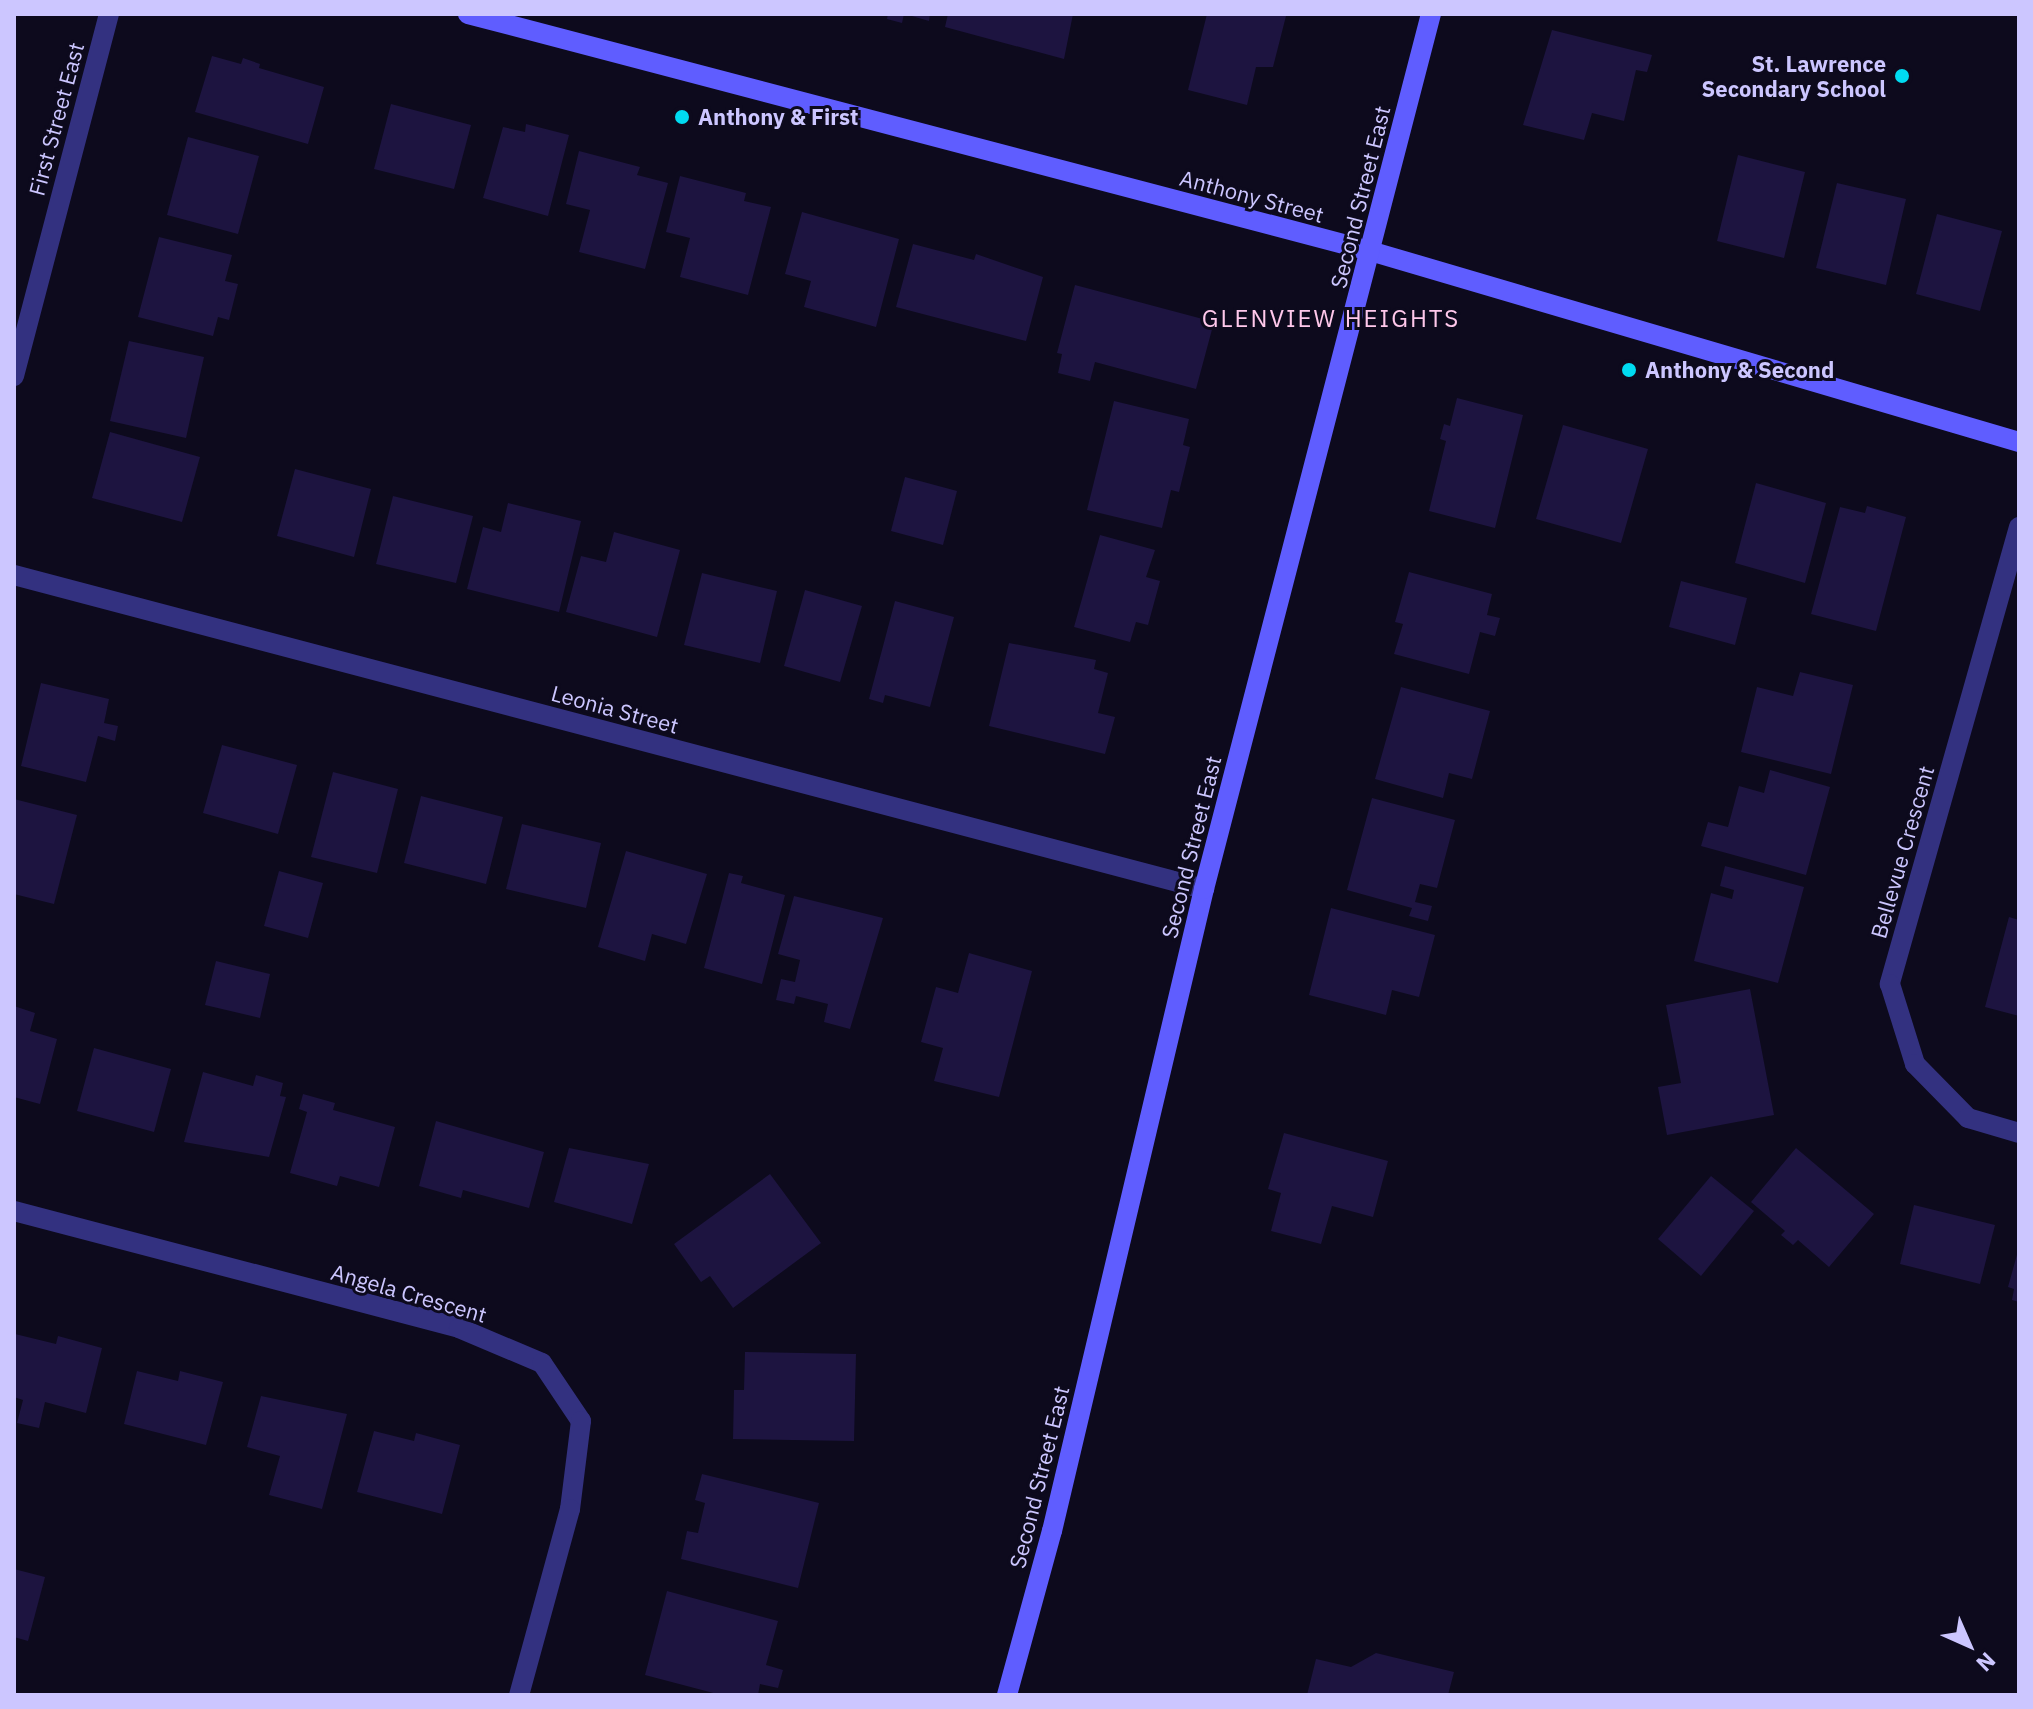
<!DOCTYPE html>
<html>
<head>
<meta charset="utf-8">
<style>
	body { margin:0 }
	#map { position:relative; width:2033px; height:1709px; overflow:hidden; background:#0d0a1d; font-family:"IBM Plex Sans",sans-serif }
	div>[style] { position:absolute }
	.building>* { inset:0; background:#1d1440 }
	.street>* { height:20px; margin:-10px; padding:0 10px; transform-origin:10px; border-radius:10px; background:#333180 }
	.secondary>* { height:20px; margin:-10px; padding:0 10px; transform-origin:10px; border-radius:10px; background:#5f5dff }
	.dots>* { width:22px; height:22px; translate:-50% -50%; box-sizing:border-box; border:4px solid #0d0a1d; border-radius:50% }
	span { translate:-50% -50%; white-space:nowrap; text-align:center; line-height:1.15; -webkit-text-stroke:6px #0d0a1d; paint-order:stroke }
	.poi-label { font-size:22px; color:#ccc6ff; font-weight:700 }
	.right { translate:-100% -50%; text-align:right }
	.left { translate:0 -50%; text-align:left }
	.street-label { font-size:22px; color:#ccc6ff }
	.neighbourhood-label { font-size:24px; color:#ffc8eb; letter-spacing:2px }
	.frame { position:absolute; inset:0; border:16px solid #ccc6ff; pointer-events:none }
	.north { position:absolute; left:1929px; top:1605px; width:80px; height:80px; -webkit-text-stroke:6px #0d0a1d; paint-order:stroke; rotate:135deg; font-size:22px; font-weight:700; line-height:32px; text-align:center; color:#ccc6ff }
	.north::after { content:''; display:block; margin:auto; width:28px; height:36px; background:#ccc6ff; clip-path:polygon(50% 0,100% 100%,50% 72%,0 100%) }
</style>
</head>
<body>
<div id="map">
	<div class="building">
		<i style="clip-path:polygon(888px 14px,904px 14px,902px 23px,887px 19px)"></i>
		<i style="clip-path:polygon(905px 14px,930px 14px,929px 21px)"></i>
		<i style="clip-path:polygon(948px 14px,1073px 14px,1064px 59px,945px 27px)"></i>
		<i style="clip-path:polygon(1207px 14px,1286px 16px,1273px 67px,1256px 67px,1247px 105px,1188px 90px)"></i>
		<i style="clip-path:polygon(1552px 30px,1652px 55px,1647px 72px,1636px 70px,1624px 121px,1592px 113px,1584px 140px,1523px 125px)"></i>
		<i style="clip-path:polygon(212px 56px,241px 64px,243px 58px,260px 64px,259px 68px,324px 87px,308px 144px,195px 112px)"></i>
		<i style="clip-path:polygon(391px 104px,471px 125px,454px 189px,374px 169px)"></i>
		<i style="clip-path:polygon(526px 124px,569px 135px,548px 216px,483px 198px,503px 127px,525px 132px)"></i>
		<i style="clip-path:polygon(188px 137px,259px 156px,238px 234px,167px 215px)"></i>
		<i style="clip-path:polygon(579px 151px,640px 167px,637px 175px,668px 183px,645px 269px,579px 252px,590px 210px,566px 204px)"></i>
		<i style="clip-path:polygon(1738px 155px,1805px 172px,1784px 258px,1717px 241px)"></i>
		<i style="clip-path:polygon(680px 176px,746px 193px,744px 201px,771px 207px,748px 295px,680px 277px,690px 238px,666px 232px)"></i>
		<i style="clip-path:polygon(1837px 183px,1906px 199px,1886px 285px,1816px 268px)"></i>
		<i style="clip-path:polygon(802px 212px,899px 239px,876px 327px,804px 307px,811px 281px,785px 274px)"></i>
		<i style="clip-path:polygon(1937px 214px,2002px 231px,1980px 311px,1916px 294px)"></i>
		<i style="clip-path:polygon(159px 237px,232px 255px,225px 281px,238px 284px,229px 320px,218px 317px,213px 336px,138px 317px)"></i>
		<i style="clip-path:polygon(913px 244px,974px 260px,976px 254px,1043px 277px,1026px 341px,896px 307px)"></i>
		<i style="clip-path:polygon(1075px 285px,1214px 322px,1196px 389px,1095px 362px,1090px 381px,1058px 373px,1062px 354px,1057px 353px)"></i>
		<i style="clip-path:polygon(129px 341px,204px 357px,186px 438px,110px 421px)"></i>
		<i style="clip-path:polygon(1457px 398px,1523px 415px,1495px 528px,1429px 511px,1446px 441px,1440px 439px,1444px 424px,1450px 426px)"></i>
		<i style="clip-path:polygon(1114px 401px,1189px 419px,1183px 445px,1190px 447px,1179px 492px,1171px 490px,1162px 528px,1087px 510px)"></i>
		<i style="clip-path:polygon(1563px 425px,1648px 449px,1621px 543px,1536px 519px)"></i>
		<i style="clip-path:polygon(110px 432px,200px 457px,182px 522px,92px 498px)"></i>
		<i style="clip-path:polygon(295px 469px,371px 489px,354px 557px,277px 536px)"></i>
		<i style="clip-path:polygon(905px 477px,957px 491px,943px 545px,891px 531px)"></i>
		<i style="clip-path:polygon(1756px 483px,1826px 503px,1805px 583px,1735px 563px)"></i>
		<i style="clip-path:polygon(393px 496px,473px 516px,456px 583px,376px 564px)"></i>
		<i style="clip-path:polygon(508px 503px,581px 521px,559px 612px,467px 589px,483px 527px,501px 532px)"></i>
		<i style="clip-path:polygon(1867px 506px,1906px 517px,1876px 631px,1811px 614px,1840px 507px,1865px 513px)"></i>
		<i style="clip-path:polygon(614px 532px,680px 550px,657px 637px,566px 612px,581px 556px,606px 562px)"></i>
		<i style="clip-path:polygon(1100px 535px,1155px 550px,1146px 577px,1160px 581px,1148px 625px,1136px 622px,1130px 642px,1074px 627px)"></i>
		<i style="clip-path:polygon(1409px 572px,1492px 594px,1487px 615px,1500px 618px,1495px 636px,1480px 632px,1469px 674px,1394px 654px,1403px 624px,1395px 622px)"></i>
		<i style="clip-path:polygon(702px 573px,777px 591px,760px 663px,684px 645px)"></i>
		<i style="clip-path:polygon(1681px 581px,1747px 598px,1735px 645px,1669px 627px)"></i>
		<i style="clip-path:polygon(805px 590px,862px 606px,840px 682px,784px 666px)"></i>
		<i style="clip-path:polygon(895px 601px,954px 617px,930px 707px,885px 695px,883px 703px,869px 699px)"></i>
		<i style="clip-path:polygon(1009px 643px,1096px 660px,1094px 669px,1108px 673px,1098px 713px,1115px 717px,1105px 754px,989px 726px)"></i>
		<i style="clip-path:polygon(1800px 672px,1853px 685px,1831px 774px,1741px 752px,1757px 687px,1793px 696px)"></i>
		<i style="clip-path:polygon(41px 683px,109px 699px,104px 723px,118px 726px,115px 741px,98px 736px,86px 782px,21px 766px)"></i>
		<i style="clip-path:polygon(1401px 687px,1490px 711px,1472px 779px,1449px 773px,1443px 798px,1375px 779px)"></i>
		<i style="clip-path:polygon(222px 745px,297px 765px,278px 834px,203px 813px)"></i>
		<i style="clip-path:polygon(1770px 770px,1830px 787px,1806px 875px,1701px 846px,1708px 822px,1728px 827px,1739px 786px,1764px 793px)"></i>
		<i style="clip-path:polygon(333px 772px,398px 789px,377px 873px,311px 857px)"></i>
		<i style="clip-path:polygon(421px 796px,503px 817px,486px 884px,404px 863px)"></i>
		<i style="clip-path:polygon(1372px 798px,1455px 820px,1437px 888px,1420px 884px,1415px 902px,1432px 906px,1428px 921px,1409px 916px,1412px 908px,1347px 890px)"></i>
		<i style="clip-path:polygon(14px 799px,77px 815px,54px 904px,14px 894px)"></i>
		<i style="clip-path:polygon(522px 824px,601px 843px,586px 908px,506px 889px)"></i>
		<i style="clip-path:polygon(626px 851px,707px 874px,686px 944px,652px 934px,645px 961px,598px 947px)"></i>
		<i style="clip-path:polygon(1725px 866px,1804px 887px,1778px 983px,1694px 961px,1711px 893px,1732px 899px,1734px 890px,1720px 886px)"></i>
		<i style="clip-path:polygon(279px 871px,323px 883px,308px 938px,264px 926px)"></i>
		<i style="clip-path:polygon(729px 873px,743px 876px,741px 883px,785px 895px,762px 984px,704px 968px)"></i>
		<i style="clip-path:polygon(794px 896px,883px 918px,850px 1029px,824px 1022px,828px 1004px,796px 996px,794px 1004px,776px 1000px,781px 979px,795px 982px,800px 960px,778px 954px)"></i>
		<i style="clip-path:polygon(1331px 908px,1435px 935px,1419px 997px,1392px 990px,1386px 1015px,1309px 995px)"></i>
		<i style="clip-path:polygon(2009px 917px,2019px 920px,2019px 1016px,1985px 1007px)"></i>
		<i style="clip-path:polygon(969px 953px,1032px 971px,999px 1097px,934px 1081px,943px 1048px,921px 1042px,936px 987px,958px 993px)"></i>
		<i style="clip-path:polygon(216px 961px,270px 974px,260px 1018px,205px 1005px)"></i>
		<i style="clip-path:polygon(1750px 989px,1774px 1115px,1667px 1135px,1658px 1087px,1681px 1083px,1666px 1005px)"></i>
		<i style="clip-path:polygon(14px 1006px,35px 1013px,30px 1031px,57px 1039px,40px 1104px,14px 1097px)"></i>
		<i style="clip-path:polygon(94px 1048px,171px 1069px,154px 1132px,77px 1111px)"></i>
		<i style="clip-path:polygon(203px 1072px,253px 1086px,256px 1075px,283px 1083px,280px 1096px,286px 1097px,269px 1157px,184px 1142px)"></i>
		<i style="clip-path:polygon(303px 1094px,335px 1103px,333px 1110px,395px 1127px,379px 1187px,340px 1176px,337px 1186px,290px 1173px,307px 1112px,299px 1109px)"></i>
		<i style="clip-path:polygon(436px 1121px,544px 1152px,529px 1208px,463px 1190px,461px 1198px,419px 1186px)"></i>
		<i style="clip-path:polygon(1284px 1133px,1388px 1161px,1373px 1217px,1332px 1206px,1321px 1244px,1271px 1231px,1281px 1193px,1268px 1189px)"></i>
		<i style="clip-path:polygon(569px 1148px,649px 1164px,632px 1224px,554px 1202px)"></i>
		<i style="clip-path:polygon(1796px 1148px,1874px 1214px,1829px 1267px,1798px 1240px,1793px 1245px,1781px 1235px,1785px 1231px,1751px 1202px)"></i>
		<i style="clip-path:polygon(770px 1174px,821px 1243px,733px 1308px,710px 1276px,701px 1282px,674px 1244px)"></i>
		<i style="clip-path:polygon(1711px 1176px,1754px 1211px,1701px 1276px,1658px 1239px)"></i>
		<i style="clip-path:polygon(1914px 1205px,1995px 1225px,1980px 1284px,1900px 1264px)"></i>
		<i style="clip-path:polygon(2018px 1251px,2019px 1251px,2019px 1302px,2012px 1300px,2014px 1289px,2008px 1287px)"></i>
		<i style="clip-path:polygon(15px 1334px,56px 1344px,58px 1336px,102px 1348px,86px 1413px,45px 1402px,39px 1428px,17px 1423px,23px 1400px,14px 1397px)"></i>
		<i style="clip-path:polygon(745px 1352px,856px 1354px,854px 1441px,733px 1439px,734px 1390px,744px 1390px)"></i>
		<i style="clip-path:polygon(137px 1371px,178px 1381px,180px 1371px,223px 1382px,206px 1445px,124px 1424px)"></i>
		<i style="clip-path:polygon(261px 1396px,347px 1414px,322px 1509px,269px 1495px,280px 1456px,247px 1447px)"></i>
		<i style="clip-path:polygon(374px 1431px,414px 1441px,416px 1433px,460px 1445px,442px 1514px,357px 1492px)"></i>
		<i style="clip-path:polygon(702px 1474px,819px 1503px,798px 1588px,681px 1559px,687px 1531px,698px 1533px,705px 1503px,695px 1500px)"></i>
		<i style="clip-path:polygon(14px 1569px,45px 1577px,28px 1641px,14px 1637px)"></i>
		<i style="clip-path:polygon(667px 1591px,778px 1621px,766px 1665px,783px 1670px,778px 1688px,760px 1684px,758px 1695px,721px 1695px,645px 1675px)"></i>
		<i style="clip-path:polygon(1376px 1653px,1454px 1672px,1448px 1695px,1307px 1695px,1316px 1659px,1351px 1667px)"></i>
	</div>
	<div class="street">
		<i style="left:14px;top:376px;width:374px;rotate:-75.3deg"></i>
		<i style="left:2019px;top:527px;width:475px;rotate:105.8deg"></i>
		<i style="left:1890px;top:984px;width:84px;rotate:72.6deg"></i>
		<i style="left:1915px;top:1064px;width:76px;rotate:45.5deg"></i>
		<i style="left:1968px;top:1118px;width:53px;rotate:16.4deg"></i>
		<i style="left:14px;top:575px;width:1231px;rotate:14.78deg"></i>
		<i style="left:14px;top:1211px;width:460px;rotate:14.7deg"></i>
		<i style="left:459px;top:1328px;width:90px;rotate:22.9deg"></i>
		<i style="left:542px;top:1363px;width:70px;rotate:56.1deg"></i>
		<i style="left:581px;top:1421px;width:89px;rotate:97.1deg"></i>
		<i style="left:570px;top:1509px;width:193px;rotate:105.3deg"></i>
	</div>
	<div class="secondary">
		<i style="left:468px;top:14px;width:933px;rotate:14.72deg"></i>
		<i style="left:1370px;top:251px;width:677px;rotate:16.4deg"></i>
		<i style="left:1007px;top:1695px;width:170px;rotate:-74.7deg"></i>
		<i style="left:1052px;top:1531px;width:660px;rotate:-76.68deg"></i>
		<i style="left:1204px;top:889px;width:904px;rotate:-75.46deg"></i>
	</div>
	<div class="dots">
		<i style="left:1902px;top:76px;background:#00dbf1"></i>
		<i style="left:682px;top:117px;background:#00dbf1"></i>
		<i style="left:1629px;top:370px;background:#00dbf1"></i>
	</div>
	<div class="poi-label">
		<span class="right" style="left:1886px;top:76px">St. Lawrence<br>Secondary School</span>
		<span class="left" style="left:698px;top:117px">Anthony &amp; First</span>
		<span class="left" style="left:1645px;top:370px">Anthony &amp; Second</span>
	</div>
	<div class="street-label">
		<span style="left:56px;top:119px;rotate:-75deg">First Street East</span>
		<span style="left:1252px;top:196px;rotate:15deg">Anthony Street</span>
		<span style="left:1360px;top:197px;rotate:-76deg">Second Street East</span>
		<span style="left:615px;top:709px;rotate:15deg">Leonia Street</span>
		<span style="left:1191px;top:847px;rotate:-76deg">Second Street East</span>
		<span style="left:1902px;top:852px;rotate:-74deg">Bellevue Crescent</span>
		<span style="left:409px;top:1293px;rotate:16deg">Angela Crescent</span>
		<span style="left:1039px;top:1477px;rotate:-76deg">Second Street East</span>
	</div>
	<div class="neighbourhood-label">
		<span style="left:1331px;top:319px">GLENVIEW HEIGHTS</span>
	</div>
	<div class="frame"></div>
	<div class="north">N</div>
</div>
</body>
</html>
